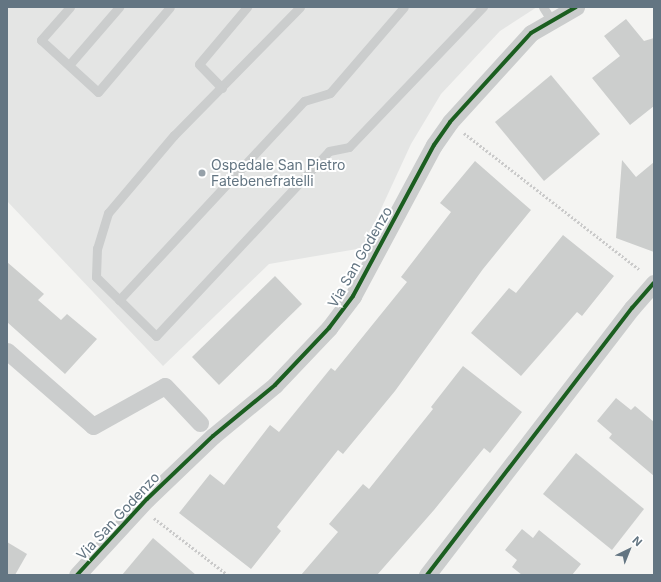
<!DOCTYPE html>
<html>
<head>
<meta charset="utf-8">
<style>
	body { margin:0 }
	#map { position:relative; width:661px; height:582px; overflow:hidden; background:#f4f4f2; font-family:Inter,sans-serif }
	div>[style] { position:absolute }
	.built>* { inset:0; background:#e4e5e4 }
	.building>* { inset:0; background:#cccecd }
	.path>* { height:2.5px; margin-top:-1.25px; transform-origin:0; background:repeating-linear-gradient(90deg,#cacaca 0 2px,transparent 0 4px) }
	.service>* { height:9px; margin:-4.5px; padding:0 4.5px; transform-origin:4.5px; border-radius:4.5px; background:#cbcdcd }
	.minor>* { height:17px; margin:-8.5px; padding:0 8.5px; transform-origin:8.5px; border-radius:8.5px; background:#cbcdcd }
	.cycleway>* { height:4px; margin:-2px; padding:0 2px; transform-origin:2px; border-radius:2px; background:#1b5e20 }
	.dots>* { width:11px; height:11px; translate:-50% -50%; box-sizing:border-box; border:2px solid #fff; border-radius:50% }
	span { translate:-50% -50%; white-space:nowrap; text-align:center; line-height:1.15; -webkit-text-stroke:4px #fff; paint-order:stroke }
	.poi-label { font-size:14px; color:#637582 }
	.left { translate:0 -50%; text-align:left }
	.street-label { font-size:14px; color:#637582 }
	.frame { position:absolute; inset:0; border:8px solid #637582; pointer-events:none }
	.north { position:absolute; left:609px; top:530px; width:40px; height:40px; -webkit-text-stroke:3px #fff; paint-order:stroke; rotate:43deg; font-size:11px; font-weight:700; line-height:16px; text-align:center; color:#637582 }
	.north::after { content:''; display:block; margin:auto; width:14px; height:18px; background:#637582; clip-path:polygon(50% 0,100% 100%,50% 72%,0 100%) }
</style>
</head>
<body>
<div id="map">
	<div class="built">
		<i style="clip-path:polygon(7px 7px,537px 7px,500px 31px,441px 94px,411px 144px,363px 248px,269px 264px,163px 366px,7px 201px)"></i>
	</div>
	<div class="building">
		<i style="clip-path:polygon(626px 19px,644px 41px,654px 38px,654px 106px,630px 125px,592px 78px,620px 56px,604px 36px)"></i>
		<i style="clip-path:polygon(551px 75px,600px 134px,544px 181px,495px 122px)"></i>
		<i style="clip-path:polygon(622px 160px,636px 177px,654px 162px,654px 252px,616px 238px)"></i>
		<i style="clip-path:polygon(475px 161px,531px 210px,483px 269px,395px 391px,343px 454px,338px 450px,277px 527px,281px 531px,251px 569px,179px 513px,210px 474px,224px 485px,270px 425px,279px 432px,331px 368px,335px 371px,407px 282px,401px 277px,451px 212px,440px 203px)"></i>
		<i style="clip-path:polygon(563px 235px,614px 276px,582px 316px,577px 312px,521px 376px,471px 333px,509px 288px,516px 293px)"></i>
		<i style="clip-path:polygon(7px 262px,44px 294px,38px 300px,61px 320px,67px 314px,97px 339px,65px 374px,7px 322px)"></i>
		<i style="clip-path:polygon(275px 276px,302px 304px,219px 385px,192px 357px)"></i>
		<i style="clip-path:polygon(463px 366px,522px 412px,490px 453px,484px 448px,434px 510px,377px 575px,301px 575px,338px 532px,329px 524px,363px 484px,369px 489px,433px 409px,431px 407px)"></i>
		<i style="clip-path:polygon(616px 398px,631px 410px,635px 406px,654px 422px,654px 476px,609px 438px,612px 434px,597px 421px)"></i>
		<i style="clip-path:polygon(576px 453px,644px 509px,612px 550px,543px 494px)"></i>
		<i style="clip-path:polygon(522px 529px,533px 538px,539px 530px,581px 564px,572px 575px,522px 575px,512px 567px,517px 560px,505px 550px)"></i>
		<i style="clip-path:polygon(153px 538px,196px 575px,122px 575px)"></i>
		<i style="clip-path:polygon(7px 542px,27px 554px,15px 575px,7px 575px)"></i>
	</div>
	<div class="path">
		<i style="left:464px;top:133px;width:223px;rotate:37.9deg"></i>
		<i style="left:154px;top:518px;width:93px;rotate:37.6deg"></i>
	</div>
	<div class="service">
		<i style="left:70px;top:7px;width:44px;rotate:131.3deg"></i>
		<i style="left:41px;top:40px;width:77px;rotate:42.4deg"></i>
		<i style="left:98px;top:92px;width:111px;rotate:-49.7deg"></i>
		<i style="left:300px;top:7px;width:180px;rotate:134.5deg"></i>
		<i style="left:174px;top:135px;width:102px;rotate:130.2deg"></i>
		<i style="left:108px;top:213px;width:37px;rotate:107deg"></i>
		<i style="left:97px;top:248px;width:29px;rotate:92deg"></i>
		<i style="left:96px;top:277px;width:84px;rotate:44.5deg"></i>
		<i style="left:156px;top:336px;width:253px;rotate:-46.9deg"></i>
		<i style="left:329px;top:151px;width:20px;rotate:-11deg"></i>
		<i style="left:349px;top:147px;width:194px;rotate:-46.3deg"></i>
		<i style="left:543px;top:7px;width:15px;rotate:58deg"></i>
		<i style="left:69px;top:65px;width:77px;rotate:-49.2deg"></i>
		<i style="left:222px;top:88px;width:33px;rotate:-134deg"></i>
		<i style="left:199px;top:64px;width:75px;rotate:-49.9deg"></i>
		<i style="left:119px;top:300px;width:272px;rotate:-47.1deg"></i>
		<i style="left:304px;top:101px;width:27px;rotate:-17deg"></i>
		<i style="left:330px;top:93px;width:113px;rotate:-49.3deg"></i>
	</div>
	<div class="minor">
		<i style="left:7px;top:351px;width:114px;rotate:41.1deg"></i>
		<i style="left:93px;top:426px;width:82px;rotate:-29.1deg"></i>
		<i style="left:165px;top:386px;width:51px;rotate:46.6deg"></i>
		<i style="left:77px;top:575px;width:103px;rotate:-47.4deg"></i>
		<i style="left:147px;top:499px;width:91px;rotate:-43.7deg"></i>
		<i style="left:213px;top:436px;width:80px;rotate:-39.4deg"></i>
		<i style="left:275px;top:385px;width:79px;rotate:-46.5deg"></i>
		<i style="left:329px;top:328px;width:40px;rotate:-53deg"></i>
		<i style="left:353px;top:296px;width:171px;rotate:-61.8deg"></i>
		<i style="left:434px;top:145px;width:28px;rotate:-55deg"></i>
		<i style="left:450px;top:122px;width:120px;rotate:-47.7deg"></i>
		<i style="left:531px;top:33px;width:52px;rotate:-30deg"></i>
		<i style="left:427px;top:575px;width:337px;rotate:-52.5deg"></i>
		<i style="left:632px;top:308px;width:33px;rotate:-49deg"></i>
	</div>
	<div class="cycleway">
		<i style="left:77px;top:575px;width:103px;rotate:-47.4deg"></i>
		<i style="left:147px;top:499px;width:91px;rotate:-43.7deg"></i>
		<i style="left:213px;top:436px;width:80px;rotate:-39.4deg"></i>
		<i style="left:275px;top:385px;width:79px;rotate:-46.5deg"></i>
		<i style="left:329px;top:328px;width:40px;rotate:-53deg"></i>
		<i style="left:353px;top:296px;width:171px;rotate:-61.8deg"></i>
		<i style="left:434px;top:145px;width:28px;rotate:-55deg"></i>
		<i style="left:450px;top:122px;width:120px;rotate:-47.7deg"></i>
		<i style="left:531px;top:33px;width:52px;rotate:-30deg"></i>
		<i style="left:427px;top:575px;width:337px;rotate:-52.5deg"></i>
		<i style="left:632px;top:308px;width:33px;rotate:-49deg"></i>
	</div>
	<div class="dots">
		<i style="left:202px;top:173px;background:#96a1a9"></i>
	</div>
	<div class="poi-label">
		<span class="left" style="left:211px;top:173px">Ospedale San Pietro<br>Fatebenefratelli</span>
	</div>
	<div class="street-label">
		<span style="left:360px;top:257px;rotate:-60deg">Via San Godenzo</span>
		<span style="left:118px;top:516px;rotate:-47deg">Via San Godenzo</span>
	</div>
	<div class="frame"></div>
	<div class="north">N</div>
</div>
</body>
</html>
